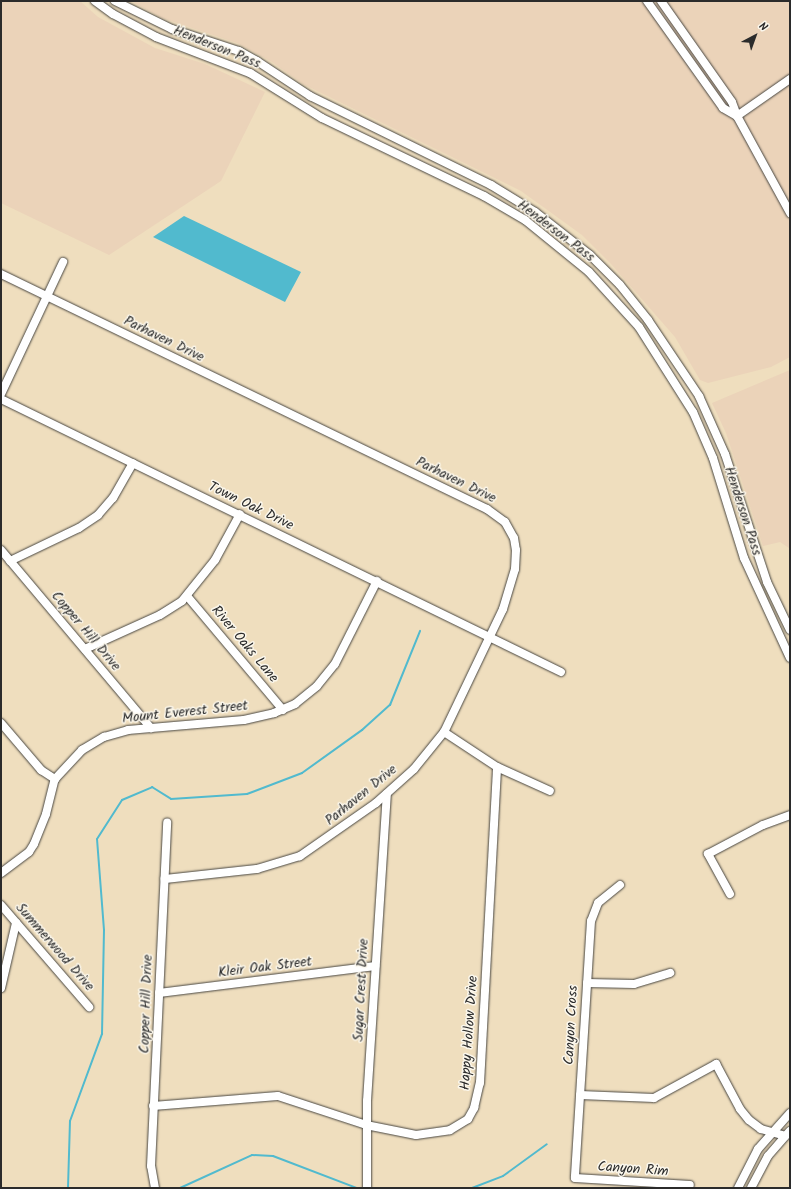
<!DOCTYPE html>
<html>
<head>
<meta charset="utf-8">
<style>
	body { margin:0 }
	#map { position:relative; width:791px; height:1189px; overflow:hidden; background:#efdebe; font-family:Kalam,sans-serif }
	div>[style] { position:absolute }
	.built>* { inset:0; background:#ebd3b9 }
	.water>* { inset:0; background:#51bace }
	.stream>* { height:2px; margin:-1px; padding:0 1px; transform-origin:1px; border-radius:1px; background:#51bace }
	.roads { filter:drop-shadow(0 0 1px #484641) drop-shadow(0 0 1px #484641) }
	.minor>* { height:8px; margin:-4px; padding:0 4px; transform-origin:4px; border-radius:4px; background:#fff }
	span { translate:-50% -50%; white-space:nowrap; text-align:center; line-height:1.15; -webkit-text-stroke:3px #fbf7ec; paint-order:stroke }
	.street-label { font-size:14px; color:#2b2b2b }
	.frame { position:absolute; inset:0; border:2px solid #2b2b2b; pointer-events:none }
	.north { position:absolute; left:735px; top:16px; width:40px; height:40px; -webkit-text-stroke:3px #fbf7ec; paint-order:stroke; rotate:41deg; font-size:11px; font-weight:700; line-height:16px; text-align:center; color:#2b2b2b }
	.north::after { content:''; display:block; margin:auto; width:14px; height:18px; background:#2b2b2b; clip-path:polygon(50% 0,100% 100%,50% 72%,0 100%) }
</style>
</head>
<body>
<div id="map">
	<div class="built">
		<i style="clip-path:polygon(1px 1px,80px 1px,98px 17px,155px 48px,205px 64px,265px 92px,221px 181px,109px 255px,1px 203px)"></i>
		<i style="clip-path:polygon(131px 1px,790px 1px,790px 357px,771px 367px,708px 383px,700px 380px,675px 337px,611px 264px,582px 235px,521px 191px,303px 84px,272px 62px,237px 43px,162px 18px)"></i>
		<i style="clip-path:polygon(790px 370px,790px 548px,789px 548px,780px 542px,763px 546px,726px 433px,712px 403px)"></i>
	</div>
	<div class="water">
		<i style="clip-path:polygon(184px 216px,301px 272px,285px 302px,153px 237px)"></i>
	</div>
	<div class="stream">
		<i style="left:68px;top:1188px;width:67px;rotate:-88.3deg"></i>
		<i style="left:70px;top:1121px;width:93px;rotate:-69.8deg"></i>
		<i style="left:102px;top:1034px;width:104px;rotate:-88.9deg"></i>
		<i style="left:104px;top:930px;width:91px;rotate:-94.4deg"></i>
		<i style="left:97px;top:839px;width:46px;rotate:-57.3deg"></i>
		<i style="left:122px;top:800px;width:33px;rotate:-23deg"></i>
		<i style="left:152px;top:787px;width:22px;rotate:32deg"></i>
		<i style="left:171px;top:799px;width:76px;rotate:-3.8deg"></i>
		<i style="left:247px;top:794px;width:59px;rotate:-20.9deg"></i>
		<i style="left:302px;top:773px;width:74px;rotate:-35.6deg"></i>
		<i style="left:362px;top:730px;width:38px;rotate:-42deg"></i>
		<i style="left:390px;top:705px;width:80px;rotate:-67.9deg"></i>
		<i style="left:180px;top:1188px;width:79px;rotate:-24.6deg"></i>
		<i style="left:252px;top:1155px;width:21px;rotate:3deg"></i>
		<i style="left:273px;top:1156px;width:90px;rotate:20.9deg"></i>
		<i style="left:472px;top:1188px;width:33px;rotate:-21deg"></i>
		<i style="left:503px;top:1176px;width:54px;rotate:-36deg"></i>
	</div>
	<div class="roads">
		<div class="minor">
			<i style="left:95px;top:1px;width:22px;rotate:36deg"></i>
			<i style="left:113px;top:14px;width:49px;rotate:28.1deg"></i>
			<i style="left:156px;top:37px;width:101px;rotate:21deg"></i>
			<i style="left:250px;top:73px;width:85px;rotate:32deg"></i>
			<i style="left:322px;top:118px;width:180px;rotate:25.7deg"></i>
			<i style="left:484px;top:196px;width:48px;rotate:30.3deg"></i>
			<i style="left:525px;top:220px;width:82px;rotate:39.1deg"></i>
			<i style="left:589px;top:272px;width:74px;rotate:47.7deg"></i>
			<i style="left:639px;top:327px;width:101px;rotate:57.6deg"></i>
			<i style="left:693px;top:412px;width:50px;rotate:66.5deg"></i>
			<i style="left:713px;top:458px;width:105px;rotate:72.8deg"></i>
			<i style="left:744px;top:558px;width:110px;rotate:65.3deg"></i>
			<i style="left:115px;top:1px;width:64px;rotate:26.2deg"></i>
			<i style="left:172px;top:29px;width:71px;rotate:18.2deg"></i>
			<i style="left:239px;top:51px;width:21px;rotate:29deg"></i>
			<i style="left:257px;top:61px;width:64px;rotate:33.4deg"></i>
			<i style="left:310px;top:96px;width:202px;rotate:26.2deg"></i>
			<i style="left:491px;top:185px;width:52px;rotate:31.5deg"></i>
			<i style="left:535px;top:212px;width:70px;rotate:38deg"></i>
			<i style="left:590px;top:255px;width:42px;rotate:45deg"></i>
			<i style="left:620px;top:285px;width:45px;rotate:51.3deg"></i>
			<i style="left:648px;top:320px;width:92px;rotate:56.1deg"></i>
			<i style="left:699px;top:396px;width:64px;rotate:65.9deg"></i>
			<i style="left:725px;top:454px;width:135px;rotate:71.8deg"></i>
			<i style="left:767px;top:582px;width:53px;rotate:64.4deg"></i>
			<i style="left:647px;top:1px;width:131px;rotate:54.6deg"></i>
			<i style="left:723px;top:108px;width:16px;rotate:30deg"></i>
			<i style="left:661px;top:1px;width:123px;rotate:54.9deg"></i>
			<i style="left:732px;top:102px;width:15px;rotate:70deg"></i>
			<i style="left:737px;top:116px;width:111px;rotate:61.3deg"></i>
			<i style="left:737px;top:116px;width:65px;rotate:-34.9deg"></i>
			<i style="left:1px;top:274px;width:540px;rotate:25.81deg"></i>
			<i style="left:487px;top:509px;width:22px;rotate:36deg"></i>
			<i style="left:505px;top:522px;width:18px;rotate:61deg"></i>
			<i style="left:514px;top:538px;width:12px;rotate:81deg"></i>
			<i style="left:516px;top:550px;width:19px;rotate:93deg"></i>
			<i style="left:515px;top:569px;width:42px;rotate:106.7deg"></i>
			<i style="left:503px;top:609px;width:136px;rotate:115.6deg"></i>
			<i style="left:444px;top:732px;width:48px;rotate:129deg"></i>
			<i style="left:414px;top:769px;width:51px;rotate:138.2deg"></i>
			<i style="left:376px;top:803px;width:93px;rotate:145.1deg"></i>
			<i style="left:300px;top:856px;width:45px;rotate:163.2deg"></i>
			<i style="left:257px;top:869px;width:93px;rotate:173.8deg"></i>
			<i style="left:1px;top:394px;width:146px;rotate:-64.8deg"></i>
			<i style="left:1px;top:399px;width:623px;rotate:25.99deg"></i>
			<i style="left:1px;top:550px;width:233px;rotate:49.9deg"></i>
			<i style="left:10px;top:561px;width:76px;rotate:-25.6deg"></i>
			<i style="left:79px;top:528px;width:23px;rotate:-34deg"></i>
			<i style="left:98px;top:515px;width:23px;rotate:-49deg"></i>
			<i style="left:113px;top:498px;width:40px;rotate:-60.3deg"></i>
			<i style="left:187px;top:596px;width:149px;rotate:49.9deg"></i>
			<i style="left:85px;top:649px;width:82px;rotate:-24.4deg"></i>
			<i style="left:160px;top:615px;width:26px;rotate:-32deg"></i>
			<i style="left:182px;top:601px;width:53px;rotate:-51.2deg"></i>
			<i style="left:215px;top:560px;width:52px;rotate:-61.5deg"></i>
			<i style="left:1px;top:723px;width:62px;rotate:49.6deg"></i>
			<i style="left:41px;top:770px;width:17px;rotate:33deg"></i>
			<i style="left:444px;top:732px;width:64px;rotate:33.4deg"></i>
			<i style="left:497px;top:767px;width:58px;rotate:24.4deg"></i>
			<i style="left:1px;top:873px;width:35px;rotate:-37deg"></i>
			<i style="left:29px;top:852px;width:9px;rotate:-58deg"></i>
			<i style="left:34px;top:844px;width:32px;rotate:-68deg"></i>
			<i style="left:46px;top:814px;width:36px;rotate:-76deg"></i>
			<i style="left:55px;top:779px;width:40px;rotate:-47deg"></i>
			<i style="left:82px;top:750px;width:26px;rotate:-31deg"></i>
			<i style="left:104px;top:737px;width:25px;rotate:-16deg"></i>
			<i style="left:128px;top:730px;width:116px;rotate:-4.9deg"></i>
			<i style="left:244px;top:720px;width:31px;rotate:-13deg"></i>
			<i style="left:274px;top:713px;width:23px;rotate:-23deg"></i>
			<i style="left:295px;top:704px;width:28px;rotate:-39deg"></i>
			<i style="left:317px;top:686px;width:28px;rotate:-51deg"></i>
			<i style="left:335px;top:664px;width:93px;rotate:-63.2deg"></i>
			<i style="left:620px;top:885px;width:28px;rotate:141deg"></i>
			<i style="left:598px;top:903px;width:19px;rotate:111deg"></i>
			<i style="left:591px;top:921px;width:257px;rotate:93.6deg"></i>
			<i style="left:575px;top:1178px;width:115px;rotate:3.5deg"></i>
			<i style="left:730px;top:894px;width:46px;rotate:-118.8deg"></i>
			<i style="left:708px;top:854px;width:62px;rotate:-27.8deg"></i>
			<i style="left:763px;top:825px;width:29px;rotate:-20deg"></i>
			<i style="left:1px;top:905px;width:135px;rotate:49.2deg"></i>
			<i style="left:587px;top:983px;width:47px;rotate:1.2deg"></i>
			<i style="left:634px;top:984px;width:38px;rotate:-17deg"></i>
			<i style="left:1px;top:988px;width:67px;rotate:-77deg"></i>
			<i style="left:159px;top:993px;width:218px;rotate:-7.1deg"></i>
			<i style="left:580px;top:1095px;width:74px;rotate:2.3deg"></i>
			<i style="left:654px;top:1098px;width:71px;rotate:-28.7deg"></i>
			<i style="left:716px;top:1064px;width:51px;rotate:61.9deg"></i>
			<i style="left:740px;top:1109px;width:14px;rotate:51deg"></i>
			<i style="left:749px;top:1120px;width:15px;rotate:37deg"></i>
			<i style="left:761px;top:1129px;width:25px;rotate:16deg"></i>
			<i style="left:153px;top:1106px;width:125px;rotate:-4.6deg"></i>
			<i style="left:278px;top:1096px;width:93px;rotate:18.2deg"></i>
			<i style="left:366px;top:1125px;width:51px;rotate:11.3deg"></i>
			<i style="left:416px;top:1135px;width:34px;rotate:-8deg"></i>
			<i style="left:450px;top:1130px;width:21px;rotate:-31deg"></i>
			<i style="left:468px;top:1119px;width:13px;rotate:-61deg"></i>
			<i style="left:474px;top:1108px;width:26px;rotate:-77deg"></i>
			<i style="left:480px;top:1083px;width:316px;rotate:-86.9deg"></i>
			<i style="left:155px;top:1188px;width:22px;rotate:-100deg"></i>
			<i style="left:151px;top:1166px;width:344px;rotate:-87.3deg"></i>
			<i style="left:367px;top:1188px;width:87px;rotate:-90deg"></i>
			<i style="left:367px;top:1101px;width:308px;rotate:-86.3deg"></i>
			<i style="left:738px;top:1188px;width:44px;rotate:-62.9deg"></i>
			<i style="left:758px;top:1149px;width:48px;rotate:-48.4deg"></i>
			<i style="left:751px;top:1188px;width:36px;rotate:-62deg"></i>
			<i style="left:768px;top:1156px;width:33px;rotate:-49deg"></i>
		</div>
	</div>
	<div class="street-label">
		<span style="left:217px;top:47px;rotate:22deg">Henderson Pass</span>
		<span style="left:556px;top:231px;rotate:37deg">Henderson Pass</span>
		<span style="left:164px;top:339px;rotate:26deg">Parhaven Drive</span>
		<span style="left:456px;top:480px;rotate:26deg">Parhaven Drive</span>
		<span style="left:251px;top:506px;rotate:26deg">Town Oak Drive</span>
		<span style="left:743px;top:511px;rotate:72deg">Henderson Pass</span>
		<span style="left:86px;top:631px;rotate:50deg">Copper Hill Drive</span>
		<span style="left:245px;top:644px;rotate:50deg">River Oaks Lane</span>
		<span style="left:185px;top:712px;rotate:-6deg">Mount Everest Street</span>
		<span style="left:361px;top:795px;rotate:-39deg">Parhaven Drive</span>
		<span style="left:55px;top:947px;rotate:49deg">Summerwood Drive</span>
		<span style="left:265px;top:967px;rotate:-7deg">Kleir Oak Street</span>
		<span style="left:361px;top:990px;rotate:-87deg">Sugar Crest Drive</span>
		<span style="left:146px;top:1004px;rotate:-88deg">Copper Hill Drive</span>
		<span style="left:571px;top:1025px;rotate:-87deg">Canyon Cross</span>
		<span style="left:469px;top:1033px;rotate:-86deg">Happy Hollow Drive</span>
		<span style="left:633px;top:1169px;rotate:4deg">Canyon Rim</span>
	</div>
	<div class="frame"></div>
	<div class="north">N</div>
</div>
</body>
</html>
